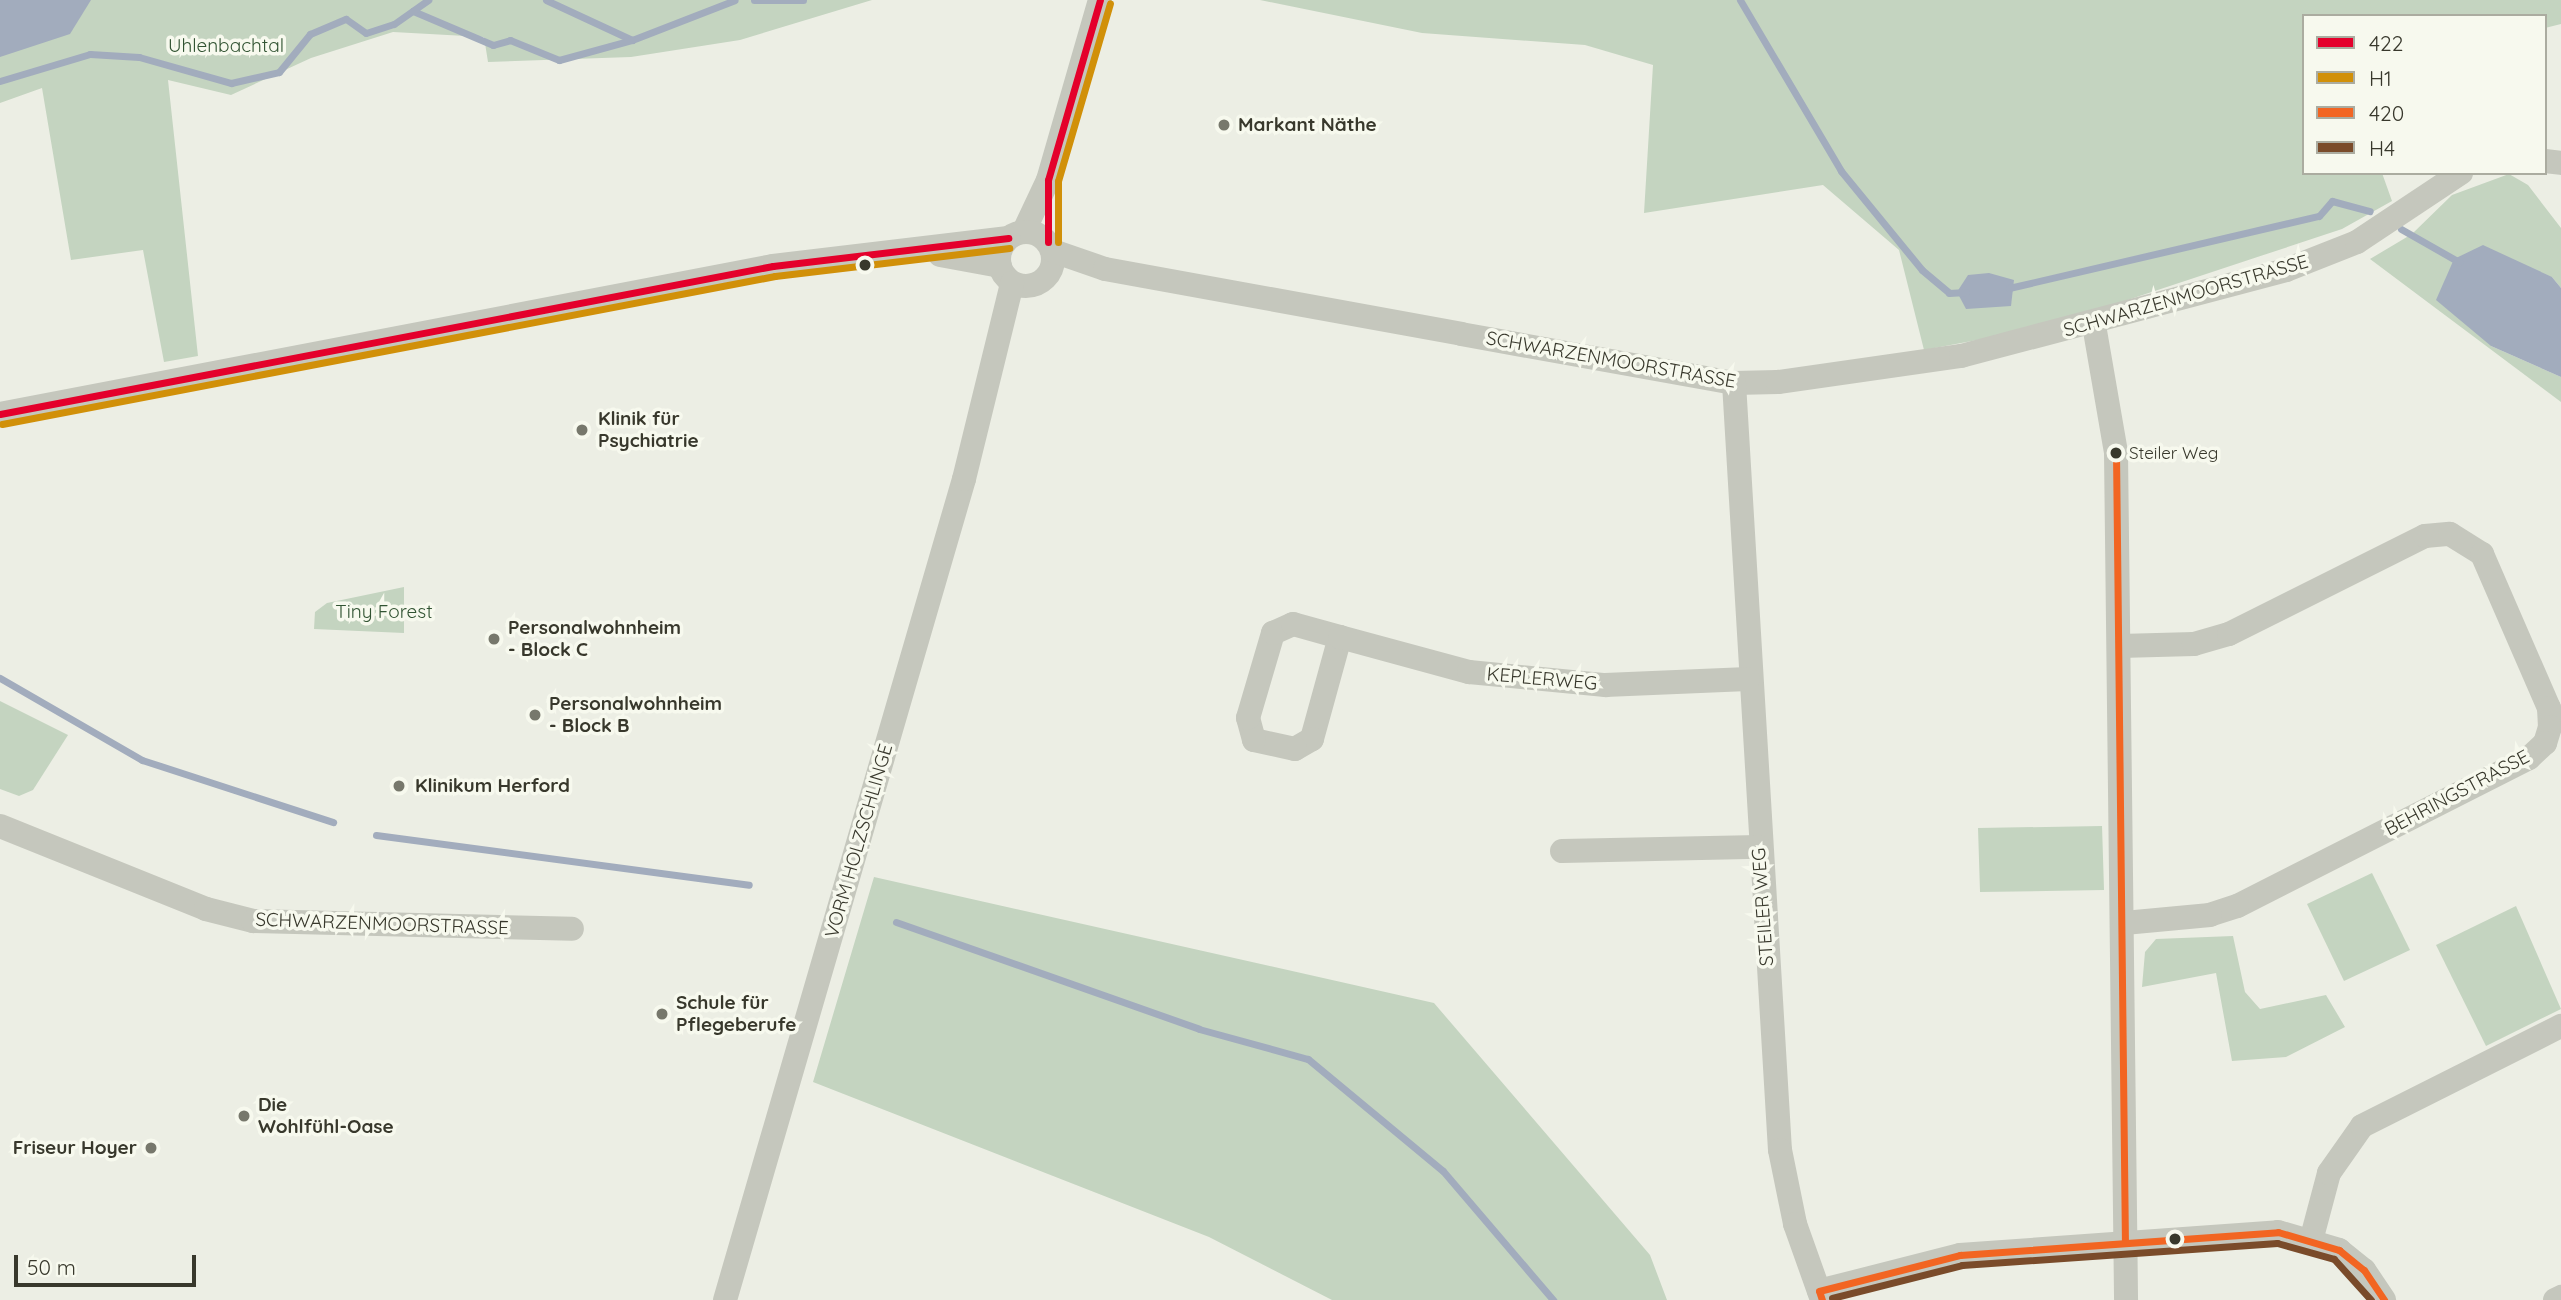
<!DOCTYPE html>
<html>
<head>
<meta charset="utf-8">
<style>
	body { margin:0 }
	#map { position:relative; width:2561px; height:1300px; overflow:hidden; background:#eceee4; font-family:Quicksand,sans-serif }
	div>[style] { position:absolute }
	.green>* { inset:0; background:#c4d4c0 }
	.water>* { inset:0; background:#a2acbd }
	.stream>* { height:7px; margin:-3.5px; padding:0 3.5px; transform-origin:3.5px; border-radius:3.5px; background:#a2acbd }
	.street>* { height:24px; margin:-12px; padding:0 12px; transform-origin:12px; border-radius:12px; background:#c5c7bd }
	.street>.ring { margin:-12px; padding:0; box-sizing:content-box; background:none; border:24px solid #c5c7bd; border-radius:50% }
	.bus-1>* { height:7px; margin:-3.5px; padding:0 3.5px; transform-origin:3.5px; border-radius:3.5px; background:#e4002b }
	.bus-2>* { height:7px; margin:-3.5px; padding:0 3.5px; transform-origin:3.5px; border-radius:3.5px; background:#d19009 }
	.bus-3>* { height:7px; margin:-3.5px; padding:0 3.5px; transform-origin:3.5px; border-radius:3.5px; background:#f26522 }
	.bus-4>* { height:7px; margin:-3.5px; padding:0 3.5px; transform-origin:3.5px; border-radius:3.5px; background:#7a4b2a }
	.dots>* { width:19px; height:19px; translate:-50% -50%; box-sizing:border-box; border:4px solid #f7f9ee; border-radius:50% }
	span { translate:-50% -50%; white-space:nowrap; text-align:center; line-height:1.15; -webkit-text-stroke:7px #f7f9ee; paint-order:stroke }
	.bus-label { font-size:17px; color:#38382c }
	.left { translate:0 -50%; text-align:left }
	.park-label { font-size:19px; color:#325433 }
	.poi-label { font-size:19px; color:#38382c; font-weight:700 }
	.right { translate:-100% -50%; text-align:right }
	.street-label { font-size:19px; color:#38382c }
	.legend { position:absolute; left:2302px; top:14px; width:245px; height:161px; box-sizing:border-box; background:#f7f9ee; border:2px solid #abaca0; margin:0; padding:9px 12px; list-style:none; font-size:21px; color:#38382c }
	.legend li { display:flex; align-items:center; gap:14px; height:35px }
	.legend b { width:35px; border:2px solid #abaca0 }
	.scale { position:absolute; left:14px; top:1255px; width:182px; height:32px; box-sizing:border-box; border:4px solid #38382c; border-top:0; padding-left:9px; font-size:21px; line-height:24px; white-space:nowrap; color:#38382c; -webkit-text-stroke:5px #f7f9ee; paint-order:stroke }
</style>
</head>
<body>
<div id="map">
	<div class="green">
		<i style="clip-path:polygon(0 0,872px 0,740px 40px,631px 57px,488px 62px,484px 37px,393px 32px,311px 58px,231px 95px,168px 80px,198px 356px,164px 362px,143px 250px,71px 260px,42px 88px,0 103px)"></i>
		<i style="clip-path:polygon(1260px 0,2561px 0,2561px 24px,2545px 28px,2545px 16px,2304px 16px,2304px 173px,2382px 173px,2392px 201px,2342px 229px,2046px 327px,1924px 350px,1899px 250px,1823px 185px,1644px 213px,1653px 65px,1585px 45px,1422px 33px)"></i>
		<i style="clip-path:polygon(2509px 174px,2528px 185px,2561px 228px,2561px 288px,2552px 277px,2491px 346px,2561px 377px,2561px 402px,2370px 259px,2412px 234px,2452px 195px)"></i>
		<i style="clip-path:polygon(404px 587px,404px 633px,314px 629px,315px 612px,327px 603px)"></i>
		<i style="clip-path:polygon(0 701px,68px 735px,33px 790px,19px 796px,0 789px)"></i>
		<i style="clip-path:polygon(2102px 826px,2104px 890px,1980px 892px,1978px 828px)"></i>
		<i style="clip-path:polygon(2372px 873px,2410px 950px,2344px 981px,2307px 904px)"></i>
		<i style="clip-path:polygon(874px 877px,1434px 1003px,1650px 1255px,1667px 1300px,1332px 1300px,1209px 1237px,813px 1082px)"></i>
		<i style="clip-path:polygon(2516px 906px,2561px 1009px,2486px 1046px,2436px 945px)"></i>
		<i style="clip-path:polygon(2233px 936px,2245px 992px,2260px 1009px,2326px 995px,2345px 1027px,2286px 1057px,2232px 1061px,2216px 973px,2142px 987px,2145px 952px,2156px 939px)"></i>
	</div>
	<div class="water">
		<i style="clip-path:polygon(0 0,91px 0,70px 34px,0 57px)"></i>
		<i style="clip-path:polygon(2483px 245px,2552px 277px,2561px 288px,2561px 377px,2491px 346px,2436px 300px,2454px 259px)"></i>
		<i style="clip-path:polygon(1989px 273px,2014px 280px,2011px 306px,1966px 309px,1957px 292px,1968px 275px)"></i>
	</div>
	<div class="stream">
		<i style="left:546px;top:0;width:95px;rotate:24.9deg"></i>
		<i style="left:632px;top:40px;width:110px;rotate:-21.2deg"></i>
		<i style="left:754px;top:0;width:49px"></i>
		<i style="left:1740px;top:0;width:199px;rotate:59.4deg"></i>
		<i style="left:1841px;top:171px;width:128px;rotate:50.7deg"></i>
		<i style="left:1922px;top:270px;width:35px;rotate:40deg"></i>
		<i style="left:1949px;top:293px;width:17px;rotate:-3deg"></i>
		<i style="left:413px;top:11px;width:87px;rotate:23deg"></i>
		<i style="left:493px;top:45px;width:18px;rotate:-16deg"></i>
		<i style="left:510px;top:40px;width:53px;rotate:22.2deg"></i>
		<i style="left:559px;top:60px;width:76px;rotate:-15.3deg"></i>
		<i style="left:0;top:81px;width:94px;rotate:-16.7deg"></i>
		<i style="left:90px;top:54px;width:49px;rotate:3.5deg"></i>
		<i style="left:139px;top:57px;width:96px;rotate:15.8deg"></i>
		<i style="left:231px;top:83px;width:49px;rotate:-12.9deg"></i>
		<i style="left:279px;top:72px;width:49px;rotate:-50.8deg"></i>
		<i style="left:310px;top:34px;width:39px;rotate:-23deg"></i>
		<i style="left:346px;top:19px;width:24px;rotate:35deg"></i>
		<i style="left:366px;top:33px;width:29px;rotate:-18deg"></i>
		<i style="left:394px;top:24px;width:42px;rotate:-35.2deg"></i>
		<i style="left:2401px;top:229px;width:67px;rotate:29.6deg"></i>
		<i style="left:2009px;top:288px;width:318px;rotate:-13.1deg"></i>
		<i style="left:2319px;top:216px;width:20px;rotate:-49deg"></i>
		<i style="left:2332px;top:201px;width:39px;rotate:15deg"></i>
		<i style="left:0;top:678px;width:164px;rotate:30deg"></i>
		<i style="left:142px;top:760px;width:201px;rotate:18deg"></i>
		<i style="left:376px;top:835px;width:376px;rotate:7.6deg"></i>
		<i style="left:896px;top:922px;width:321px;rotate:19.4deg"></i>
		<i style="left:1199px;top:1029px;width:113px;rotate:15.4deg"></i>
		<i style="left:1308px;top:1059px;width:175px;rotate:39.7deg"></i>
		<i style="left:1443px;top:1171px;width:170px;rotate:49.5deg"></i>
	</div>
	<div class="street">
		<i style="left:2545px;top:161px;width:16px;rotate:7deg"></i>
		<i style="left:1024px;top:231px;width:56px;rotate:-64.8deg"></i>
		<i style="left:1048px;top:180px;width:187px;rotate:-73.9deg"></i>
		<i class="ring" style="left:999px;top:232px;width:30px;height:30px"></i>
		<i style="left:1053px;top:251px;width:55px;rotate:19.1deg"></i>
		<i style="left:1105px;top:269px;width:362px;rotate:10.3deg"></i>
		<i style="left:1461px;top:334px;width:277px;rotate:10.2deg"></i>
		<i style="left:1734px;top:383px;width:44px;rotate:-1.3deg"></i>
		<i style="left:1778px;top:382px;width:185px;rotate:-8.1deg"></i>
		<i style="left:1961px;top:356px;width:336px;rotate:-14.8deg"></i>
		<i style="left:2286px;top:270px;width:76px;rotate:-21.5deg"></i>
		<i style="left:2357px;top:242px;width:125px;rotate:-33.6deg"></i>
		<i style="left:940px;top:255px;width:61px;rotate:10.4deg"></i>
		<i style="left:2094px;top:325px;width:130px;rotate:80.2deg"></i>
		<i style="left:2116px;top:453px;width:847px;rotate:89.32deg"></i>
		<i style="left:1734px;top:383px;width:768px;rotate:86.57deg"></i>
		<i style="left:1780px;top:1150px;width:76px;rotate:78.5deg"></i>
		<i style="left:1795px;top:1224px;width:81px;rotate:70.4deg"></i>
		<i style="left:0;top:414px;width:787px;rotate:-10.84deg"></i>
		<i style="left:773px;top:266px;width:237px;rotate:-6.8deg"></i>
		<i style="left:1340px;top:637px;width:106px;rotate:105.4deg"></i>
		<i style="left:1312px;top:739px;width:20px;rotate:150deg"></i>
		<i style="left:1295px;top:749px;width:42px;rotate:-167.6deg"></i>
		<i style="left:1254px;top:740px;width:23px;rotate:-105deg"></i>
		<i style="left:1248px;top:718px;width:89px;rotate:-73.6deg"></i>
		<i style="left:1273px;top:633px;width:22px;rotate:-24deg"></i>
		<i style="left:1293px;top:624px;width:49px;rotate:15.5deg"></i>
		<i style="left:1340px;top:637px;width:134px;rotate:15.2deg"></i>
		<i style="left:1469px;top:672px;width:137px;rotate:5.5deg"></i>
		<i style="left:1605px;top:685px;width:143px;rotate:-2.4deg"></i>
		<i style="left:2120px;top:646px;width:74px;rotate:-1.5deg"></i>
		<i style="left:2194px;top:644px;width:36px;rotate:-16deg"></i>
		<i style="left:2229px;top:634px;width:219px;rotate:-26.6deg"></i>
		<i style="left:2425px;top:536px;width:25px;rotate:-5deg"></i>
		<i style="left:2450px;top:534px;width:38px;rotate:32deg"></i>
		<i style="left:2482px;top:554px;width:168px;rotate:66.5deg"></i>
		<i style="left:2549px;top:708px;width:19px;rotate:87deg"></i>
		<i style="left:2550px;top:727px;width:17px;rotate:107deg"></i>
		<i style="left:2545px;top:743px;width:22px;rotate:137deg"></i>
		<i style="left:2529px;top:758px;width:327px;rotate:153.1deg"></i>
		<i style="left:2237px;top:906px;width:28px;rotate:162deg"></i>
		<i style="left:2210px;top:915px;width:86px;rotate:174.7deg"></i>
		<i style="left:0;top:826px;width:222px;rotate:21.9deg"></i>
		<i style="left:206px;top:909px;width:49px;rotate:14.3deg"></i>
		<i style="left:253px;top:921px;width:319px;rotate:1.4deg"></i>
		<i style="left:1562px;top:851px;width:197px;rotate:-1.2deg"></i>
		<i style="left:2312px;top:1237px;width:66px;rotate:-75.1deg"></i>
		<i style="left:2329px;top:1173px;width:57px;rotate:-54.9deg"></i>
		<i style="left:2362px;top:1126px;width:223px;rotate:-26.7deg"></i>
		<i style="left:1819px;top:1291px;width:146px;rotate:-14.3deg"></i>
		<i style="left:1960px;top:1255px;width:319px;rotate:-4.1deg"></i>
		<i style="left:2278px;top:1232px;width:64px;rotate:16.4deg"></i>
		<i style="left:2339px;top:1250px;width:32px;rotate:39deg"></i>
		<i style="left:2364px;top:1270px;width:36px;rotate:56deg"></i>
		<i style="left:725px;top:1300px;width:855px;rotate:-73.77deg"></i>
		<i style="left:964px;top:479px;width:202px;rotate:-76.2deg"></i>
		<i style="left:2555px;top:1300px;width:7px;rotate:-27deg"></i>
	</div>
	<div class="bus-1">
		<i style="left:1048px;top:242px;width:62px;rotate:-90deg"></i>
		<i style="left:1048px;top:180px;width:187px;rotate:-73.9deg"></i>
		<i style="left:0;top:414px;width:787px;rotate:-10.84deg"></i>
		<i style="left:773px;top:266px;width:237px;rotate:-6.8deg"></i>
	</div>
	<div class="bus-2">
		<i style="left:1058px;top:242px;width:61px;rotate:-90deg"></i>
		<i style="left:1058px;top:181px;width:185px;rotate:-73.7deg"></i>
		<i style="left:2px;top:424px;width:787px;rotate:-10.84deg"></i>
		<i style="left:775px;top:276px;width:236px;rotate:-6.8deg"></i>
	</div>
	<div class="bus-3">
		<i style="left:2116px;top:453px;width:790px;rotate:89.35deg"></i>
		<i style="left:1822px;top:1300px;width:9px;rotate:-108deg"></i>
		<i style="left:1819px;top:1291px;width:146px;rotate:-14.3deg"></i>
		<i style="left:1960px;top:1255px;width:319px;rotate:-4.1deg"></i>
		<i style="left:2278px;top:1232px;width:64px;rotate:16.4deg"></i>
		<i style="left:2339px;top:1250px;width:32px;rotate:39deg"></i>
		<i style="left:2364px;top:1270px;width:36px;rotate:56deg"></i>
	</div>
	<div class="bus-4">
		<i style="left:1832px;top:1298px;width:134px;rotate:-14.2deg"></i>
		<i style="left:1962px;top:1265px;width:316px;rotate:-4deg"></i>
		<i style="left:2277px;top:1243px;width:59px;rotate:15.7deg"></i>
		<i style="left:2334px;top:1259px;width:55px;rotate:47.9deg"></i>
	</div>
	<div class="dots">
		<i style="left:1224px;top:125px;background:#77786c"></i>
		<i style="left:865px;top:265px;background:#38382c"></i>
		<i style="left:582px;top:430px;background:#77786c"></i>
		<i style="left:2116px;top:453px;background:#38382c"></i>
		<i style="left:494px;top:639px;background:#77786c"></i>
		<i style="left:535px;top:715px;background:#77786c"></i>
		<i style="left:399px;top:786px;background:#77786c"></i>
		<i style="left:662px;top:1014px;background:#77786c"></i>
		<i style="left:244px;top:1116px;background:#77786c"></i>
		<i style="left:151px;top:1148px;background:#77786c"></i>
		<i style="left:2175px;top:1239px;background:#38382c"></i>
	</div>
	<div class="bus-label">
		<span class="left" style="left:2129px;top:453px">Steiler Weg</span>
	</div>
	<div class="park-label">
		<span style="left:226px;top:46px">Uhlenbachtal</span>
		<span style="left:384px;top:612px">Tiny Forest</span>
	</div>
	<div class="poi-label">
		<span class="left" style="left:1238px;top:125px">Markant Näthe</span>
		<span class="left" style="left:598px;top:430px">Klinik für<br>Psychiatrie</span>
		<span class="left" style="left:508px;top:639px">Personalwohnheim<br>- Block C</span>
		<span class="left" style="left:549px;top:715px">Personalwohnheim<br>- Block B</span>
		<span class="left" style="left:415px;top:786px">Klinikum Herford</span>
		<span class="left" style="left:676px;top:1014px">Schule für<br>Pflegeberufe</span>
		<span class="left" style="left:258px;top:1116px">Die<br>Wohlfühl-Oase</span>
		<span class="right" style="left:137px;top:1148px">Friseur Hoyer</span>
	</div>
	<div class="street-label">
		<span style="left:2186px;top:296px;rotate:-16deg">SCHWARZENMOORSTRASSE</span>
		<span style="left:1611px;top:360px;rotate:10deg">SCHWARZENMOORSTRASSE</span>
		<span style="left:1542px;top:679px;rotate:5deg">KEPLERWEG</span>
		<span style="left:2457px;top:793px;rotate:-28deg">BEHRINGSTRASSE</span>
		<span style="left:859px;top:841px;rotate:-74deg">VORM HOLZSCHLINGE</span>
		<span style="left:1763px;top:907px;rotate:-94deg">STEILER WEG</span>
		<span style="left:382px;top:924px;rotate:2deg">SCHWARZENMOORSTRASSE</span>
	</div>
	<ul class="legend">
	<li><b style="height:9px;background:#e4002b"></b>422</li>
	<li><b style="height:9px;background:#d19009"></b>H1</li>
	<li><b style="height:9px;background:#f26522"></b>420</li>
	<li><b style="height:9px;background:#7a4b2a"></b>H4</li>
	</ul>
	<div class="scale">50 m</div>
</div>
</body>
</html>
